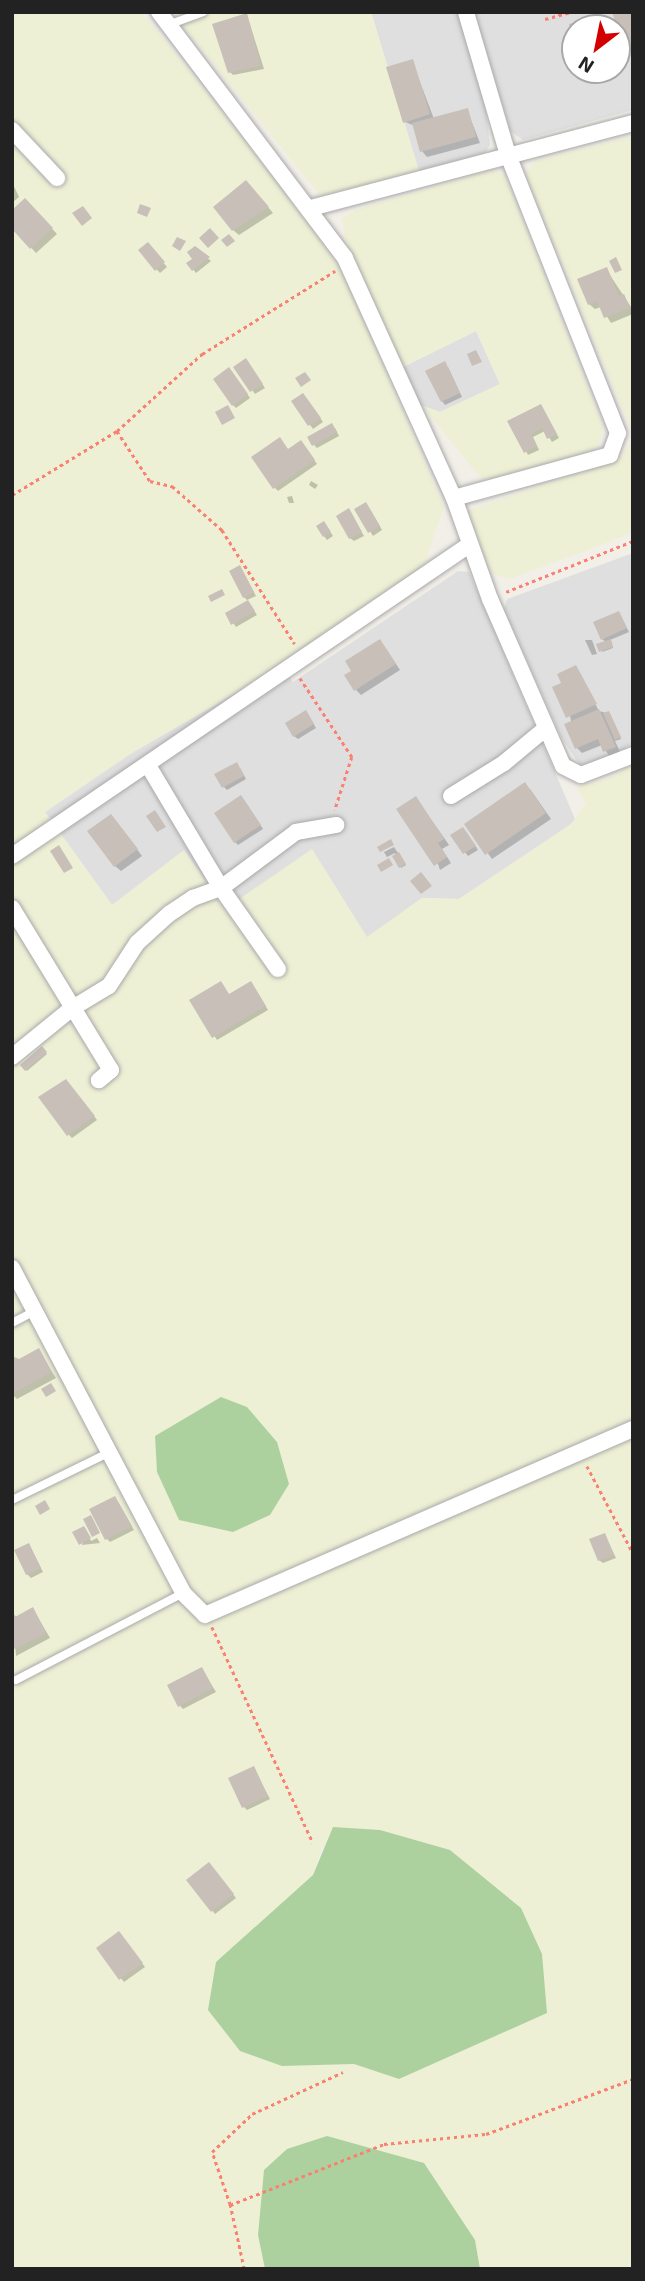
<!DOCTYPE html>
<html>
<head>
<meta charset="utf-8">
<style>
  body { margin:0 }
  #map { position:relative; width:645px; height:2281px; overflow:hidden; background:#f2efe9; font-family:"Exo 2",sans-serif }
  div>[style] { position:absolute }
  .residential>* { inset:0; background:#e0dfdf }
  .farmland>* { inset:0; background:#eef0d5 }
  .forest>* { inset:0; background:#add19e }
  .shadow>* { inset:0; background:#0003 }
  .building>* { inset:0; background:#c7bfb8 }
  .path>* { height:2.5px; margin-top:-1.25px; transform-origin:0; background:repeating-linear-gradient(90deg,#fa8072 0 3.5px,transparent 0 7px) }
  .roads { filter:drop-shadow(0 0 2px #a9a9a9) drop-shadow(0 0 2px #a9a9a9) }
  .lane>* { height:8px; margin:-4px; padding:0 4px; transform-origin:4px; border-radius:4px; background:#fff }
  .street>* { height:16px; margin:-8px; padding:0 8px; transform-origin:8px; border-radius:8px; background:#fff }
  span { translate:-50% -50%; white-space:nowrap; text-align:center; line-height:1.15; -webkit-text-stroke:5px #fff; paint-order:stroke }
  .frame { position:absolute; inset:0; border:14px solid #222; pointer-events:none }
  .north { position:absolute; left:561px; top:14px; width:70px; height:70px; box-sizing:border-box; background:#fff; border:2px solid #a7a7a7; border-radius:50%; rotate:212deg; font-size:19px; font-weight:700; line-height:28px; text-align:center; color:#222 }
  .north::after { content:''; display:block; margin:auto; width:24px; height:32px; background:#d40000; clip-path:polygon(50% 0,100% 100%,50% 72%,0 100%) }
</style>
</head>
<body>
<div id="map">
  <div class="residential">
    <i style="clip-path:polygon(371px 12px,460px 12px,485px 101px,490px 145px,485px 153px,419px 171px)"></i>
    <i style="clip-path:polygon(evenodd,474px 12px,633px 12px,633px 110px,523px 140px,510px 131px,474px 12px,575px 28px,617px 28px,617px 70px,575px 70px,575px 28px)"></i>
    <i style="clip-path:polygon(476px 331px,500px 384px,440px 412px,421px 405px,403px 367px)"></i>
    <i style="clip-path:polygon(633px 553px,633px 743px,596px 765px,579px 764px,561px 737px,504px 609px,507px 599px)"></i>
    <i style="clip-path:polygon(458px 571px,469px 572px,575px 819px,570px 825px,459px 899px,422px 898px,367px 938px,225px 910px,112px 905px,45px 812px,130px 754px,282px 666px,293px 682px)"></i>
  </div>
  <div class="farmland">
    <i style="clip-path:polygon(evenodd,12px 12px,142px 12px,305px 216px,346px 278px,444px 507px,421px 574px,282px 666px,130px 754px,45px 812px,112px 905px,184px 850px,225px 909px,312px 849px,367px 937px,422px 898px,459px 899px,571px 824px,586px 804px,576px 787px,609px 778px,633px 763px,633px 2269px,480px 2269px,475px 2240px,424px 2163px,327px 2136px,258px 2235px,265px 2269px,12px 2269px,12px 12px,189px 1417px,179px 1520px,157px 1472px,155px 1436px,189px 1417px,12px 12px,322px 1847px,547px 2013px,399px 2079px,354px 2064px,282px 2066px,216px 1962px,313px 1875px,322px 1847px)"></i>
    <i style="clip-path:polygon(172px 12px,371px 12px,419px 171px,321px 197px)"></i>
    <i style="clip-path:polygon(633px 136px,633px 434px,525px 173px,535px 161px)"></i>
    <i style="clip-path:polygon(492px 170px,505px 175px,603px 427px,598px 448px,495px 481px,480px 477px,421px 405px,440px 412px,500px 384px,476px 331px,403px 367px,345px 238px,342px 218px,358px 209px)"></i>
    <i style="clip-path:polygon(633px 439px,633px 533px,510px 579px,491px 573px,466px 511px,619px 460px)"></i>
  </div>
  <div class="forest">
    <i style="clip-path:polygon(221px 1397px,247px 1407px,277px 1442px,289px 1484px,270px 1515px,233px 1532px,179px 1520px,157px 1472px,155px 1436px)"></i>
    <i style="clip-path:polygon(333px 1827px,380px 1830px,450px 1850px,521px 1908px,542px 1954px,547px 2013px,399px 2079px,354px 2064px,282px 2066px,240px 2051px,208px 2010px,216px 1962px,313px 1875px)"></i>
    <i style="clip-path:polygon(327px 2136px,424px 2163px,475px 2240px,480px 2269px,265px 2269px,258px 2235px,264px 2170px,287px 2149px)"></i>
  </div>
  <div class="shadow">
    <i style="clip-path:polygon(247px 15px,264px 69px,233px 75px,230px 72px)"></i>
    <i style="clip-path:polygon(412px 61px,434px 119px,467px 110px,480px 143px,427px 157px,422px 151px,415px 126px,405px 122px)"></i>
    <i style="clip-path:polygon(580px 70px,594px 70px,595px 72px,582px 76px)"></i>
    <i style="clip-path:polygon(12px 182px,19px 197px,12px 203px)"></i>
    <i style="clip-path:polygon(251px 187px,273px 213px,239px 235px,233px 230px)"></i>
    <i style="clip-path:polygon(25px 200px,57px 234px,36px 253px,12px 227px)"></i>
    <i style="clip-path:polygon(148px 244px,167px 267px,160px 273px,140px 251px)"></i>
    <i style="clip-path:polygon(195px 248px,211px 261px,196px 273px,189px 264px,194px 259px)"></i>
    <i style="clip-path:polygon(606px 269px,633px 310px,633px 314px,611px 323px,601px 307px,595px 309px,589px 304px)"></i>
    <i style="clip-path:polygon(249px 364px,265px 388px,255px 394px,236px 367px)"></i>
    <i style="clip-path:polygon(448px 367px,462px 397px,445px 405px,442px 401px)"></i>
    <i style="clip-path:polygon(232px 372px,250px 398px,236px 408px,233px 405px)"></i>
    <i style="clip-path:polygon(307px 399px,323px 422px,313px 429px,294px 402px)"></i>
    <i style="clip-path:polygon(541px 406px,559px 438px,552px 442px,545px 431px,533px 437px,539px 450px,528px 455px,510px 421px)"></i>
    <i style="clip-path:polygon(335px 428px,339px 436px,317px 448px,314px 445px)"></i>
    <i style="clip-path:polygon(304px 446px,317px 464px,278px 491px,275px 488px,289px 451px)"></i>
    <i style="clip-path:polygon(311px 481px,318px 485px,315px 489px,309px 485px)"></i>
    <i style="clip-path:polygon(292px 496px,294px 503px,289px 503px,287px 497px)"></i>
    <i style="clip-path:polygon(369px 508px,382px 530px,373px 536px,357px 510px)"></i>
    <i style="clip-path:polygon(349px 510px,364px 536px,354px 541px,350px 538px)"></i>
    <i style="clip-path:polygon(327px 527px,333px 536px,327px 540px,324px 536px)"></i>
    <i style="clip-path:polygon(240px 567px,256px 596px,247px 600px,244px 597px)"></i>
    <i style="clip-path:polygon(248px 602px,257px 615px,236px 627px,227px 614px)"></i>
    <i style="clip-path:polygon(619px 613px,629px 632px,610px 640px,613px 648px,602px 652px,606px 642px,602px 639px)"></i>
    <i style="clip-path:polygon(585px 640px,592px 640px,597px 654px,592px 655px)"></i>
    <i style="clip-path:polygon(385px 647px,400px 670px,361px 695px,356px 690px)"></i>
    <i style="clip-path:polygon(576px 668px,599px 711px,610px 714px,621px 739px,615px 741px,620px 752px,610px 757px,602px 745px,582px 753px,577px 748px,563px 684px)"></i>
    <i style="clip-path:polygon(309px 716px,316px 728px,298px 739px,294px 736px)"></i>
    <i style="clip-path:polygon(240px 768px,246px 779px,227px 790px,223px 786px)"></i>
    <i style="clip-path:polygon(530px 789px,551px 819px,492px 859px,466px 824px)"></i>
    <i style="clip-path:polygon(416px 798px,449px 845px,442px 849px,451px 863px,440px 870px)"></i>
    <i style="clip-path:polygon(244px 800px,263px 829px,238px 845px,235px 842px)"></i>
    <i style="clip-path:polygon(116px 821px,142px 856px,121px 871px,115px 866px)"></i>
    <i style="clip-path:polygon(466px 832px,478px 850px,468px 856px,453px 836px)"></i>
    <i style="clip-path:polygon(394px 847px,406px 865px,401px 868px,395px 853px,387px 857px,384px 852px)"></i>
    <i style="clip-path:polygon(251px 983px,268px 1010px,217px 1040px,192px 1000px,230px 996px)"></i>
    <i style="clip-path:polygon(42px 1048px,47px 1054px,27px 1071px,23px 1066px)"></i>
    <i style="clip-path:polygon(69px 1084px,97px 1120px,72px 1138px,69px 1135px)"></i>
    <i style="clip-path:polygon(38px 1350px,56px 1378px,17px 1399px,12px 1394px,12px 1358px,20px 1360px)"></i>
    <i style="clip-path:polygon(115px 1498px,134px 1530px,110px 1542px,107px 1539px)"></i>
    <i style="clip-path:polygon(85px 1529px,91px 1541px,97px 1538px,100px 1543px,82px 1545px)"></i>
    <i style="clip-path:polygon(605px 1535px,616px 1558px,603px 1563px,599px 1560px)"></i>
    <i style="clip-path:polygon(29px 1545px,43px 1572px,31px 1578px,27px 1574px)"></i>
    <i style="clip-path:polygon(33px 1609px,50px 1638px,16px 1656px,12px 1612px,17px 1618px)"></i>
    <i style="clip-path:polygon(202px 1669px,216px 1692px,183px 1709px,180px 1706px)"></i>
    <i style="clip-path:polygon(253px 1768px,270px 1799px,247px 1810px,244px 1807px)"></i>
    <i style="clip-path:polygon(212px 1868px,236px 1898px,215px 1914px,212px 1910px)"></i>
    <i style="clip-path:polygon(122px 1937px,145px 1967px,124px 1982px,98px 1948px)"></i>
  </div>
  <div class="building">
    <i style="clip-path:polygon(612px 12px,633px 12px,633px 45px,624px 48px)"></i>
    <i style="clip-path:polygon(247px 13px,261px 66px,228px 73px,212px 24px)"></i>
    <i style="clip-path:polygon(591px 18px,593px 28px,575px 28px,574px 44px,569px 24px)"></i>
    <i style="clip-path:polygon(413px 59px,430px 114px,403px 123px,386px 67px)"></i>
    <i style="clip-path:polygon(468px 108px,476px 137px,420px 152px,412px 123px)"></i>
    <i style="clip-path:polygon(246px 180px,269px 207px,232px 231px,213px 207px)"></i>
    <i style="clip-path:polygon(25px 198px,53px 228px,30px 249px,12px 229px,12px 210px)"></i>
    <i style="clip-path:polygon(140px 204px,151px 208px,147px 217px,137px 213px)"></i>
    <i style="clip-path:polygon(83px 206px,92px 218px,82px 226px,72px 213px)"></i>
    <i style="clip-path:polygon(210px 228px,219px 238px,208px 248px,199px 238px)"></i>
    <i style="clip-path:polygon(229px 234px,235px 241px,227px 247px,221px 240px)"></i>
    <i style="clip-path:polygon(177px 237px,186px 241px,180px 251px,172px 246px)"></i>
    <i style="clip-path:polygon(148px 242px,165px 262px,155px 271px,138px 250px)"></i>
    <i style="clip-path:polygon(195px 246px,210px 257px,192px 271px,186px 263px,192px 259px,187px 252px)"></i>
    <i style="clip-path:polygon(616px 257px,622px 270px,615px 273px,609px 261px)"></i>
    <i style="clip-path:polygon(607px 267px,619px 296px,624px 294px,630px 308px,604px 318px,597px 301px,588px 305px,577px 279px)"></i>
    <i style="clip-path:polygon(476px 350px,482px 362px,472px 366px,467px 354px)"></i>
    <i style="clip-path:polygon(246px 358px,263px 384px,250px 392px,233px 367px)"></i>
    <i style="clip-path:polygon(445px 361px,460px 393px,441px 402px,425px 371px)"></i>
    <i style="clip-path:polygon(229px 367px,248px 394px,232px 406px,213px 379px)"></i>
    <i style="clip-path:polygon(305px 372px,311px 380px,301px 387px,295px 378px)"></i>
    <i style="clip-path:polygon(303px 393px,321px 418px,308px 426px,291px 401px)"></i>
    <i style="clip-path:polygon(541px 404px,557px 434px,547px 439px,542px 428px,531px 434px,537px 446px,524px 453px,507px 421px)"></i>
    <i style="clip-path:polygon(228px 405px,235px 418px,222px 425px,215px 412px)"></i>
    <i style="clip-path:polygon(332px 423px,337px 432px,312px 446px,307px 437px)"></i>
    <i style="clip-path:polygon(280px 437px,288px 449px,301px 440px,315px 460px,273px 489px,251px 457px)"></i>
    <i style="clip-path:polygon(366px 502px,380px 526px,368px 533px,354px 509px)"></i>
    <i style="clip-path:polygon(349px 508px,362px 532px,349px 539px,336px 516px)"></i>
    <i style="clip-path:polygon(324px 521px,331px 532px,323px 537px,316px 526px)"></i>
    <i style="clip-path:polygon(240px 565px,254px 592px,243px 598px,229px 571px)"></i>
    <i style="clip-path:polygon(222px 589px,225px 595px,211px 602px,208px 596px)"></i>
    <i style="clip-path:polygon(248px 600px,255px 611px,231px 625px,225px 613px)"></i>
    <i style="clip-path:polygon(619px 611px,627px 628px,601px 640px,593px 622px)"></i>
    <i style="clip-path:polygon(380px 639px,396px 664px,354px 691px,344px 675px,351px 671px,345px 661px)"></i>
    <i style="clip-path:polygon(611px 639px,613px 647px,599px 652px,596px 644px)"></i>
    <i style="clip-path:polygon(576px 665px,597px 704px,566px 718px,552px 687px,561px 683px,557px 674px)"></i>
    <i style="clip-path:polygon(599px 709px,616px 747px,603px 752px,598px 739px,575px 749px,564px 724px)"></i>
    <i style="clip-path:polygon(306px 710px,314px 724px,293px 737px,285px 723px)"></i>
    <i style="clip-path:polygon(609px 711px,621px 737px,615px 740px,603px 713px)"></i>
    <i style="clip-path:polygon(237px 762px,244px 776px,222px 788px,214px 774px)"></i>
    <i style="clip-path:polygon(525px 782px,546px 813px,485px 855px,464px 824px)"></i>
    <i style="clip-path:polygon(241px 795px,261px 825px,234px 843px,214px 813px)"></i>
    <i style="clip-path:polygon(416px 796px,444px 839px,438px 843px,447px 857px,434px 866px,396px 809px)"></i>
    <i style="clip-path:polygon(155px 810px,166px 827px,157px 832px,146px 816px)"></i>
    <i style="clip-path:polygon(111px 814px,138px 849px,114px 867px,87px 831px)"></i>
    <i style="clip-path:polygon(463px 827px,476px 846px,463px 854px,450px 835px)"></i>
    <i style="clip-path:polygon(391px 839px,394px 845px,380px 852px,377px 847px)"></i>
    <i style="clip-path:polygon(59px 845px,73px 868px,64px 873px,50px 851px)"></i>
    <i style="clip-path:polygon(399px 852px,406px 864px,399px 868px,392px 856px)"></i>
    <i style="clip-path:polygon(389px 858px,393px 865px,381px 872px,377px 865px)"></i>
    <i style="clip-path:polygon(421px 872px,432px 886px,421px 894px,410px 881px)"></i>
    <i style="clip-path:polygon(221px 981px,229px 994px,251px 981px,266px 1006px,212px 1038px,189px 1000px)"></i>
    <i style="clip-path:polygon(42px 1046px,47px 1052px,25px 1071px,20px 1065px)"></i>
    <i style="clip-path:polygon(66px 1079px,95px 1116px,67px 1136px,38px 1097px)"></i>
    <i style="clip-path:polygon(39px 1348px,52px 1372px,12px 1394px,12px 1356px,19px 1359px)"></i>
    <i style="clip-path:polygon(51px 1383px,56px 1391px,46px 1397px,41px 1389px)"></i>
    <i style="clip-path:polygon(115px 1496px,132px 1526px,105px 1540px,89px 1509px)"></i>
    <i style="clip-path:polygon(45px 1500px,50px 1509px,40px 1515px,35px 1506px)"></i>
    <i style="clip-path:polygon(91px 1515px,100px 1533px,92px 1537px,83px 1519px)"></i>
    <i style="clip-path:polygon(84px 1526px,91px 1538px,79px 1545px,72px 1532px)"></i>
    <i style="clip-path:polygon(605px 1533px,614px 1555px,598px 1561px,589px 1539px)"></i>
    <i style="clip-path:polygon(29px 1543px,41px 1568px,26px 1575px,14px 1550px)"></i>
    <i style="clip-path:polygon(33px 1607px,46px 1633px,12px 1650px,12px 1611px,15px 1617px)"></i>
    <i style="clip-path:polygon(202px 1667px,213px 1688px,178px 1707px,167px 1685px)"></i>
    <i style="clip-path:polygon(254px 1766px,268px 1796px,242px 1808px,228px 1778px)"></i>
    <i style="clip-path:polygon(209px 1862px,234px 1894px,211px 1912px,186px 1880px)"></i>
    <i style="clip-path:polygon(119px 1931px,143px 1963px,119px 1980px,96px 1948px)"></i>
  </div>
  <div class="path">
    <i style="left:545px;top:19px;width:28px;rotate:-15deg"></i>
    <i style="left:117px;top:431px;width:60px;rotate:56.6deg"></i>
    <i style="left:150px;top:481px;width:23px;rotate:13deg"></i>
    <i style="left:172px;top:486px;width:67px;rotate:41.3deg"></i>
    <i style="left:222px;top:530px;width:135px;rotate:57.4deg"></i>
    <i style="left:12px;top:495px;width:123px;rotate:-31.4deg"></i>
    <i style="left:117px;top:431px;width:115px;rotate:-42.2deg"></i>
    <i style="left:202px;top:354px;width:157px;rotate:-32deg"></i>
    <i style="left:506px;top:592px;width:137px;rotate:-21.9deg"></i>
    <i style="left:300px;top:678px;width:95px;rotate:56.6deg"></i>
    <i style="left:352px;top:757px;width:56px;rotate:107.8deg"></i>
    <i style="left:587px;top:1466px;width:98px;rotate:62.1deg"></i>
    <i style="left:212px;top:1627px;width:238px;rotate:64.9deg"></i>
    <i style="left:230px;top:2205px;width:56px;rotate:-108.8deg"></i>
    <i style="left:212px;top:2152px;width:55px;rotate:-43.5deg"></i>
    <i style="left:252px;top:2114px;width:100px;rotate:-24.8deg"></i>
    <i style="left:244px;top:2269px;width:66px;rotate:-102.3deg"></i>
    <i style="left:230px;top:2205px;width:166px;rotate:-21.6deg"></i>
    <i style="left:384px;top:2144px;width:102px;rotate:-5.6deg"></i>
    <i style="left:486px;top:2134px;width:157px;rotate:-20.5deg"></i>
  </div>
  <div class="roads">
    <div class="lane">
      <i style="left:168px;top:25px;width:37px;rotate:-20deg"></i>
      <i style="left:12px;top:1323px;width:27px;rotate:-28deg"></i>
      <i style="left:12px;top:1500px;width:109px;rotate:-26.1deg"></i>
      <i style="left:16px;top:1680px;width:188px;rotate:-27.5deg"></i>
    </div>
    <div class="street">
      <i style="left:159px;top:12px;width:308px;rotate:52.9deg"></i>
      <i style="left:345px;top:258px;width:264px;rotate:65.6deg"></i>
      <i style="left:454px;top:498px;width:107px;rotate:70.4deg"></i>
      <i style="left:490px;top:599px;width:182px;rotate:66.4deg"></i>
      <i style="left:563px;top:766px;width:20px;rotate:27deg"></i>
      <i style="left:581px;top:775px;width:56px;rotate:-21deg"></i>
      <i style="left:12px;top:130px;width:66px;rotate:46.8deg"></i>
      <i style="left:311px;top:208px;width:333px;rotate:-14.8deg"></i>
      <i style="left:454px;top:498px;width:162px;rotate:-15.4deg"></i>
      <i style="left:610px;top:455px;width:23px;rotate:-70deg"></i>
      <i style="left:618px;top:433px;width:299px;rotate:-111.6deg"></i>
      <i style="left:508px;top:155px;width:149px;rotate:-106.4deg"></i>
      <i style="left:149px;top:767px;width:141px;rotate:59.2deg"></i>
      <i style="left:221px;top:888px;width:99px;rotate:54.9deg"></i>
      <i style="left:451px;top:796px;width:62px;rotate:-31.9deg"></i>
      <i style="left:504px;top:763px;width:55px;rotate:-39.8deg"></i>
      <i style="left:12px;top:856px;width:553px;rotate:-34.24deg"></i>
      <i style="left:12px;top:908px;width:190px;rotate:58.6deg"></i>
      <i style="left:111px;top:1070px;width:16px;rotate:140deg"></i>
      <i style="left:12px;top:1057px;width:76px;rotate:-39.1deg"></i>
      <i style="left:71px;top:1009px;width:44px;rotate:-31.2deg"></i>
      <i style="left:109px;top:986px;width:51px;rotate:-56.9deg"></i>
      <i style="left:137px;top:943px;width:43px;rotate:-42.2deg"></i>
      <i style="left:169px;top:914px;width:29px;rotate:-34deg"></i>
      <i style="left:193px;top:898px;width:30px;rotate:-20deg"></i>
      <i style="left:221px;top:888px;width:94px;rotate:-36.7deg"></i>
      <i style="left:296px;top:832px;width:41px;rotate:-9.9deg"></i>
      <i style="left:12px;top:1268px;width:367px;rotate:62.2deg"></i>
      <i style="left:183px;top:1593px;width:31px;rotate:45deg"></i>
      <i style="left:205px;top:1615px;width:467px;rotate:-23.5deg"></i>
    </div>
  </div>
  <div class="frame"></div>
  <div class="north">N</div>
</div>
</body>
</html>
